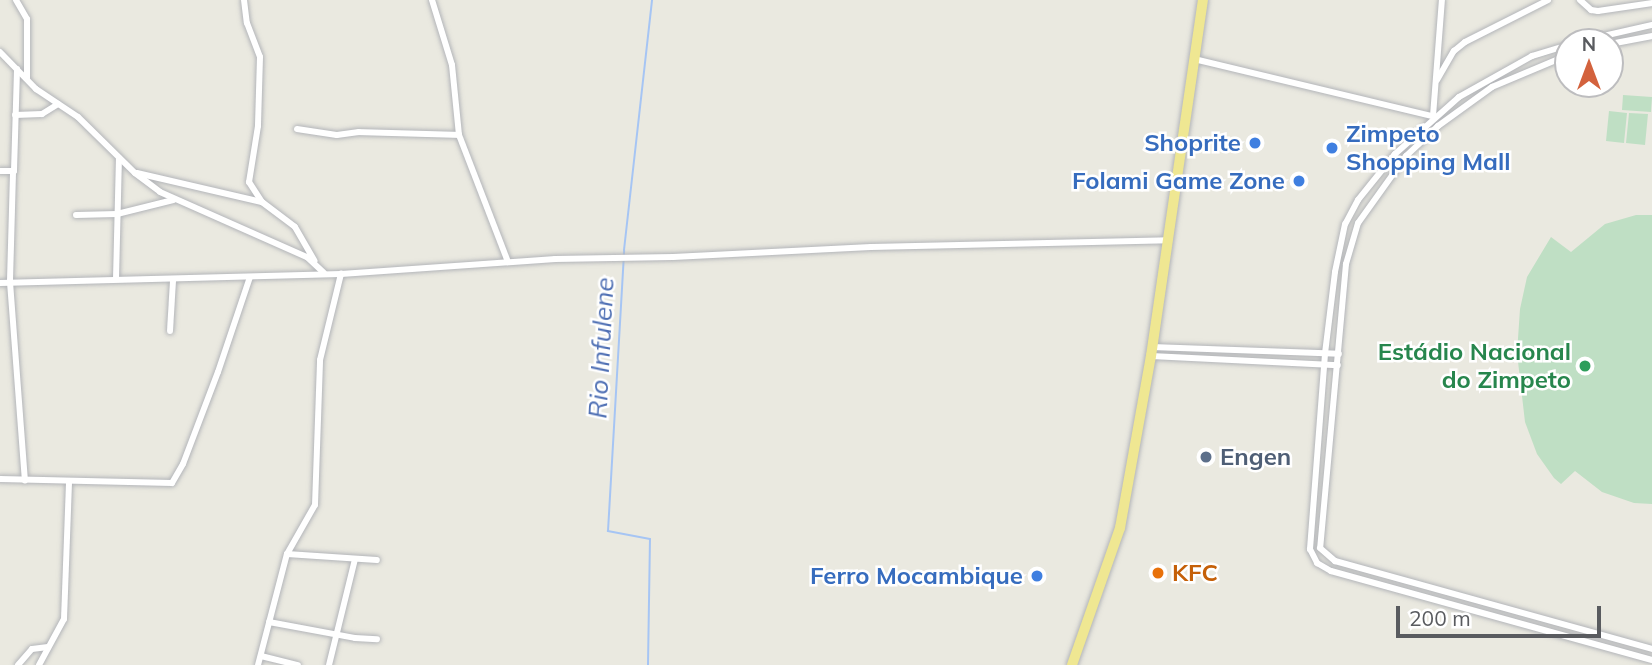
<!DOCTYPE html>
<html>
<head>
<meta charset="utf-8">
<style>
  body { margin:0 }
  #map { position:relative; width:1652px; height:665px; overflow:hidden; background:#eae9e0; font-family:Mulish,sans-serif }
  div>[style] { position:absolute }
  .green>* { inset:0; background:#bfdfc4 }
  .stream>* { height:2px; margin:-1px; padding:0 1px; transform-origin:1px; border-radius:1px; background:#a6c5f4 }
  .roads { filter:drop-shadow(0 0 2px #b3b5b9) drop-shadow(0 0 2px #b3b5b9) }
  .street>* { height:6px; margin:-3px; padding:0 3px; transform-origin:3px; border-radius:3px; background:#fff }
  .highway>* { height:10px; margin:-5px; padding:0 5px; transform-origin:5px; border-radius:5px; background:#efe792 }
  .dots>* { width:19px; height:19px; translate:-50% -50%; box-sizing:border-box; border:4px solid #fff; border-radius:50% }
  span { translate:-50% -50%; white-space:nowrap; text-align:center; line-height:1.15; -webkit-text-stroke:5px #fff; paint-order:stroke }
  .shop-label { font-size:24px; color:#366cbe; font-weight:700 }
  .left { translate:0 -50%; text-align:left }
  .right { translate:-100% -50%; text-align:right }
  .leisure-label { font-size:24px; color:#27864d; font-weight:700 }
  .service-label { font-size:24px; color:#4e5e75; font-weight:700 }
  .food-label { font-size:24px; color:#c56008; font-weight:700 }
  .water-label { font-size:26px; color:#4d6eb3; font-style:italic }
  .north { position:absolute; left:1554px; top:28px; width:70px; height:70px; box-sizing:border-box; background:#fff; border:2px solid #bdbdbf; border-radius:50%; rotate:0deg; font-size:19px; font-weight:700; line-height:28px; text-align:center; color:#595b5f }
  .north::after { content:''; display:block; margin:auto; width:24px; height:32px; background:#d3623d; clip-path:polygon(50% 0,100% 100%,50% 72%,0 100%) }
  .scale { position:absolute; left:1396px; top:606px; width:205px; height:32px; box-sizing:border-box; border:4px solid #595b5f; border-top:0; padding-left:9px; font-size:21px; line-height:24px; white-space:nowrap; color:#595b5f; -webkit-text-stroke:5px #fff; paint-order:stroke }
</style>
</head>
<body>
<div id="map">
  <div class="green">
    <i style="clip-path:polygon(1623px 95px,1652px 97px,1651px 112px,1622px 110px)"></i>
    <i style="clip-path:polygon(1609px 111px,1627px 113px,1624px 143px,1606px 141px)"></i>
    <i style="clip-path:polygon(1629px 113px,1648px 114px,1645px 145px,1626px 143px)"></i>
    <i style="clip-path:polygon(1636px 215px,1652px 215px,1652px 504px,1634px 503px,1602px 492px,1575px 471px,1561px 484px,1554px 478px,1537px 454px,1525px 422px,1517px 353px,1520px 309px,1527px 277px,1551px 237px,1571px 252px,1605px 224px)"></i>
  </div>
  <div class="stream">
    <i style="left:648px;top:665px;width:126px;rotate:-89.1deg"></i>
    <i style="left:650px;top:539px;width:43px;rotate:-169.2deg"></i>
    <i style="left:608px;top:531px;width:281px;rotate:-86.7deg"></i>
    <i style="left:624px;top:250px;width:252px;rotate:-83.6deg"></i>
  </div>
  <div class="roads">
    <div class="street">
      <i style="left:16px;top:0;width:22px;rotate:60deg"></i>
      <i style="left:27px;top:19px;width:59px;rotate:90deg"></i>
      <i style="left:244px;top:0;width:23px;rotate:83deg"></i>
      <i style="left:247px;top:23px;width:36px;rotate:69deg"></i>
      <i style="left:260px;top:57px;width:69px;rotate:91.7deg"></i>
      <i style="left:258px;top:126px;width:57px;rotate:99.1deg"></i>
      <i style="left:249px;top:182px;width:24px;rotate:57deg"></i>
      <i style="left:262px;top:202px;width:41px;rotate:37.1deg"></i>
      <i style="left:295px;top:227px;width:39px;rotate:60deg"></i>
      <i style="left:432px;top:0;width:68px;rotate:72.9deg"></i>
      <i style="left:452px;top:65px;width:70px;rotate:84.3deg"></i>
      <i style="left:459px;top:135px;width:136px;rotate:68.9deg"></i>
      <i style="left:1580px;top:0;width:15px;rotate:42deg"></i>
      <i style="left:1591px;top:10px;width:7px;rotate:8deg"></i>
      <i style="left:1598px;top:11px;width:55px;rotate:-8.4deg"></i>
      <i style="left:1577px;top:42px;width:77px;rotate:-12.8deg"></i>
      <i style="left:1610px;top:44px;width:43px;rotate:-10.8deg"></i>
      <i style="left:1568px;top:45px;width:38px;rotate:163deg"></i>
      <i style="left:1532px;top:56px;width:84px;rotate:150.7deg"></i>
      <i style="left:1459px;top:97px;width:86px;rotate:138.3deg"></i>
      <i style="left:1395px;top:154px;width:59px;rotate:128.8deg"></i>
      <i style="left:1358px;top:200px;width:27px;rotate:118deg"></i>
      <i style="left:1345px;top:224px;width:49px;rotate:101.8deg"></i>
      <i style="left:1335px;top:272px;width:83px;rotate:97deg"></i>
      <i style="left:1325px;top:354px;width:196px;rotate:94.4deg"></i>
      <i style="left:1310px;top:549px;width:16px;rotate:63deg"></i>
      <i style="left:1317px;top:563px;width:16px;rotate:30deg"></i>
      <i style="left:1331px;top:571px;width:333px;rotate:15.5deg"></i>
      <i style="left:0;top:52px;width:52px;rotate:45.8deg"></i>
      <i style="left:36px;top:89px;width:50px;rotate:33.7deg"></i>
      <i style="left:78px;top:117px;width:80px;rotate:44.5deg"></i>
      <i style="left:135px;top:173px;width:31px;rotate:37deg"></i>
      <i style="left:160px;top:192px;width:161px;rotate:23.9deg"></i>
      <i style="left:307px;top:257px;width:23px;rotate:43deg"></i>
      <i style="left:1568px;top:55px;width:82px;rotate:157.2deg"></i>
      <i style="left:1492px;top:87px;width:67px;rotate:144.2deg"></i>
      <i style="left:1438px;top:126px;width:44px;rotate:136.8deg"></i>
      <i style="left:1406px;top:156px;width:82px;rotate:125.6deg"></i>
      <i style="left:1358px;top:223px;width:43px;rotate:106.3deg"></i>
      <i style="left:1346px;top:264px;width:285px;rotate:95.2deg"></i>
      <i style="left:1320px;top:548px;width:20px;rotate:41deg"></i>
      <i style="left:1335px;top:561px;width:329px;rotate:15.5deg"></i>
      <i style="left:1194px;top:59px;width:245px;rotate:13.5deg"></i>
      <i style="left:1437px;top:80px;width:34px;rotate:-60deg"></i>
      <i style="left:1454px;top:51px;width:14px;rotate:-39deg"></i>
      <i style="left:1465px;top:42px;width:93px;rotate:-26.8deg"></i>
      <i style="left:15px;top:115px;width:27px;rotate:-2deg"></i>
      <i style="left:42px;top:114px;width:19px;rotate:-32deg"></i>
      <i style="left:1433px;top:116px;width:116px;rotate:-85.6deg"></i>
      <i style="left:297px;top:129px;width:40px;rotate:8.5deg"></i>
      <i style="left:337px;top:135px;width:22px;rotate:-8deg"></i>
      <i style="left:359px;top:132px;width:100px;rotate:1.7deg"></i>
      <i style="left:0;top:171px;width:14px"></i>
      <i style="left:14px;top:171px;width:102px;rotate:-88.3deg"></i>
      <i style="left:13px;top:173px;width:109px;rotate:91.6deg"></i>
      <i style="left:10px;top:282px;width:199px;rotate:85.7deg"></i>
      <i style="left:137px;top:173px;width:128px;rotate:13.1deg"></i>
      <i style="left:76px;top:215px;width:41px;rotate:-1.4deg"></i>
      <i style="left:117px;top:214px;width:58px;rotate:-14deg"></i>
      <i style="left:116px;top:279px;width:121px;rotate:-88.6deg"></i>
      <i style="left:0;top:283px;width:341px;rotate:-1.5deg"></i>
      <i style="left:341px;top:274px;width:215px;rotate:-4deg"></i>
      <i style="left:555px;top:259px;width:118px;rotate:-1deg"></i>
      <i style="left:673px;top:257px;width:198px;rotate:-2.9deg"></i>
      <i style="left:871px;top:247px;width:298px;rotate:-1.3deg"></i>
      <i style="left:170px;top:331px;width:51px;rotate:-86.6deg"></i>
      <i style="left:1152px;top:347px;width:187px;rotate:2.1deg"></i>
      <i style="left:1151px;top:356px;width:187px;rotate:2.8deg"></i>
      <i style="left:0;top:479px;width:172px;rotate:1.3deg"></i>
      <i style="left:172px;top:483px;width:22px;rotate:-60deg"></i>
      <i style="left:183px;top:464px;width:98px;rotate:-69.2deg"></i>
      <i style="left:218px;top:372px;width:100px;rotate:-71.4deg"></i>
      <i style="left:287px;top:554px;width:90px;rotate:3.8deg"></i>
      <i style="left:269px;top:622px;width:87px;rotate:10.5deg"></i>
      <i style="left:355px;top:638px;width:22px;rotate:3deg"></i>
      <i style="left:261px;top:656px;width:38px;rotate:14deg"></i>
      <i style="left:18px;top:665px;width:21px;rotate:-49deg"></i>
      <i style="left:32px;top:649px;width:16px;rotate:-7deg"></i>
      <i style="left:39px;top:665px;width:52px;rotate:-61.5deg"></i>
      <i style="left:64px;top:619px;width:138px;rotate:-87.9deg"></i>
      <i style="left:258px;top:665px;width:115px;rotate:-75.4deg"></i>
      <i style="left:287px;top:554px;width:56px;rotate:-60.3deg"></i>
      <i style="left:315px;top:505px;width:145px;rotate:-88deg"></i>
      <i style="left:320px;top:360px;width:89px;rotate:-76.3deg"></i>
      <i style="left:329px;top:665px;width:109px;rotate:-76.2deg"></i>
    </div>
    <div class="highway">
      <i style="left:1072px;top:665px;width:145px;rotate:-70.7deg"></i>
      <i style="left:1120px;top:528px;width:175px;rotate:-79.8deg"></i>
      <i style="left:1151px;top:356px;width:360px;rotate:-81.7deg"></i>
    </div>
  </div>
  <div class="dots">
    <i style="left:1255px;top:143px;background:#3f7fe0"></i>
    <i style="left:1332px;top:148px;background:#3f7fe0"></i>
    <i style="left:1299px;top:181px;background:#3f7fe0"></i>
    <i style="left:1585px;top:366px;background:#2e9e5b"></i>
    <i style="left:1206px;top:457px;background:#5c6f8a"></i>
    <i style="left:1158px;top:573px;background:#e8710a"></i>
    <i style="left:1037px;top:576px;background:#3f7fe0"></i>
  </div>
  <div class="shop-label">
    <span class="left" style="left:1346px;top:148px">Zimpeto<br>Shopping Mall</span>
    <span class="right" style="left:1241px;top:143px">Shoprite</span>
    <span class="right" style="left:1285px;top:181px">Folami Game Zone</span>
    <span class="right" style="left:1023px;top:576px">Ferro Mocambique</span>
  </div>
  <div class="leisure-label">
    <span class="right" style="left:1571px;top:366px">Estádio Nacional<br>do Zimpeto</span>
  </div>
  <div class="service-label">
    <span class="left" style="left:1220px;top:457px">Engen</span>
  </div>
  <div class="food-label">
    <span class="left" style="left:1172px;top:573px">KFC</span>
  </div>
  <div class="water-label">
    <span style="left:601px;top:348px;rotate:-87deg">Rio Infulene</span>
  </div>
  <div class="north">N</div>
  <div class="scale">200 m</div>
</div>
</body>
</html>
